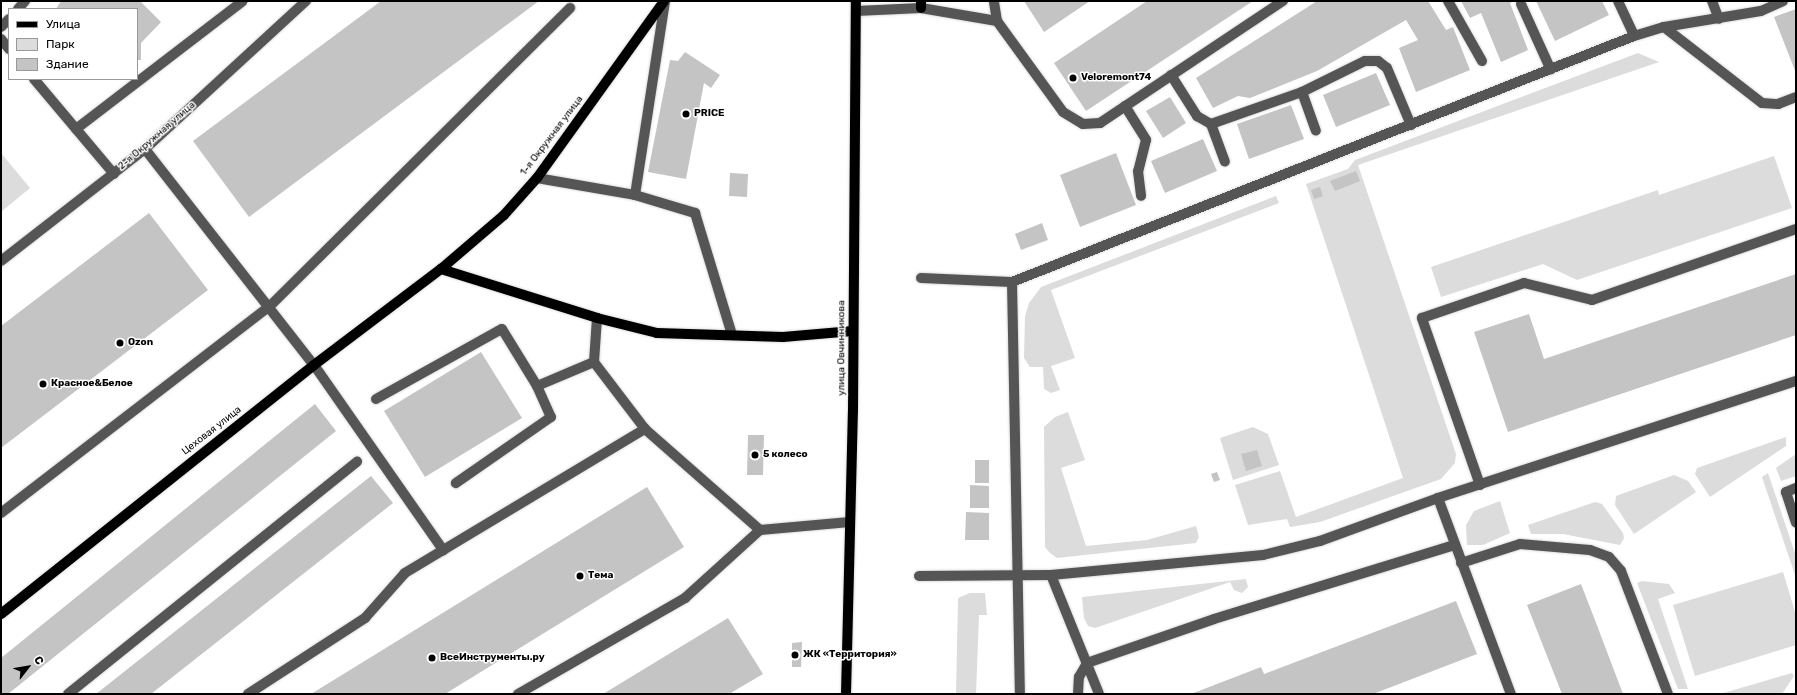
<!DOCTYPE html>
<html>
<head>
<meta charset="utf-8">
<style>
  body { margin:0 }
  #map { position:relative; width:1797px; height:695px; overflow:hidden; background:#fff; font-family:Rubik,sans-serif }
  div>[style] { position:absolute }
  .green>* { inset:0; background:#dcdcdc }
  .building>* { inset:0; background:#c4c4c4 }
  .roads { filter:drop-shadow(0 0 1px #dbdbdb) drop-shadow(0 0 1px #dbdbdb) }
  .minor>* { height:10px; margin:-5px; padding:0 5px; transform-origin:5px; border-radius:5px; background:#555 }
  .major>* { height:10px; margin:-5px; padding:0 5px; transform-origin:5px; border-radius:5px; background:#000 }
  .dots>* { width:11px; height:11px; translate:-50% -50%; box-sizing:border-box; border:2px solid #fff; border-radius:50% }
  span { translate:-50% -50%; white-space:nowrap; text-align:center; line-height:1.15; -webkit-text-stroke:3px #fff; paint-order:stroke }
  .poi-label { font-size:10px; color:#000; font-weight:700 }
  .left { translate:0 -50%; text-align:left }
  .street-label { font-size:10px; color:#000 }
  .frame { position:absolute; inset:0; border:2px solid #000; pointer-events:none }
  .legend { position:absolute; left:8px; top:8px; width:130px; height:72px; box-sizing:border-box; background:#fff; border:1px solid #999; margin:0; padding:5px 7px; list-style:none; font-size:12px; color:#000 }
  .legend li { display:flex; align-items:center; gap:8px; height:20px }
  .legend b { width:20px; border:1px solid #999 }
  .north { position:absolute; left:8px; top:647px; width:40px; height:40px; -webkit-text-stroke:3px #fff; paint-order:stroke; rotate:59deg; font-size:11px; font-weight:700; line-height:16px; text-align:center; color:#000 }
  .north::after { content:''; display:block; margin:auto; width:14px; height:18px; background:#000; clip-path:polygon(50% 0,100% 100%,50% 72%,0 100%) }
</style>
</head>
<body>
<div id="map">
  <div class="green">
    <i style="clip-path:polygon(1638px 53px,1659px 62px,1358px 165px,1456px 454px,1455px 463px,1441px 479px,1320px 522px,1290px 527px,1287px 519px,1248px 525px,1235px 485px,1280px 471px,1296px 517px,1403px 478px,1306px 184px,1348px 169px,1355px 160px)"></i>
    <i style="clip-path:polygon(1px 153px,30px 188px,1px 212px)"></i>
    <i style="clip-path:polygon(1774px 156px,1792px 208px,1577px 280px,1543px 264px,1441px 297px,1431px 267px,1658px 190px,1659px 195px)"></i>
    <i style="clip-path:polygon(1276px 196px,1279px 203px,1051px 290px,1075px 358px,1051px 366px,1060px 390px,1051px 393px,1044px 389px,1043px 367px,1030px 367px,1024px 358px,1025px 316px,1029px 303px,1041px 287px)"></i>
    <i style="clip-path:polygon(1068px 412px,1085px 460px,1061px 468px,1086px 546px,1147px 540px,1196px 526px,1199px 537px,1196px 543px,1057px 558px,1050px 553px,1045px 547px,1044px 427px,1055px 417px)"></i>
    <i style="clip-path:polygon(1253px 427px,1268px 434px,1279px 465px,1233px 480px,1220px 438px)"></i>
    <i style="clip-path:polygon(1786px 437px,1786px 446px,1710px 497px,1695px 474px,1697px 468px)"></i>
    <i style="clip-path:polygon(1796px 454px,1796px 476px,1781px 481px,1776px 468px)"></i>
    <i style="clip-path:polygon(1768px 473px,1796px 556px,1796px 578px,1762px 477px)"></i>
    <i style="clip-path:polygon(1674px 475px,1688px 481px,1696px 492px,1634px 534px,1615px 505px,1616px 496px)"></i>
    <i style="clip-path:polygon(1500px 501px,1510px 533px,1483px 545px,1467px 545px,1466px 525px,1474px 511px)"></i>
    <i style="clip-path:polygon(1595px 502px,1602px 504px,1623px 533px,1624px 538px,1620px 545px,1563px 534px,1531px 534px,1528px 525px)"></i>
    <i style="clip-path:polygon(1783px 572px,1796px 615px,1796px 645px,1695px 676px,1673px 605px)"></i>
    <i style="clip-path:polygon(1246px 579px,1248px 587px,1242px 593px,1234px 590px,1230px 582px,1095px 628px,1088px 626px,1084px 618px,1082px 597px)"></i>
    <i style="clip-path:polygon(1642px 581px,1669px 584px,1675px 593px,1658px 599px,1688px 689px,1678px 689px,1637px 583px)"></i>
    <i style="clip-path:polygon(970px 593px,985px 593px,987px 615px,979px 615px,976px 694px,956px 694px,958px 598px)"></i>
    <i style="clip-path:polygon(1792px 673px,1794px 676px,1782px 694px,1720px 694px)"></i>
  </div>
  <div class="building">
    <i style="clip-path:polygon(61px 1px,140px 1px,161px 22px,141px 43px,141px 60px,137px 60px,137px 9px,56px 9px)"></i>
    <i style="clip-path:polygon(381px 1px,539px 1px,249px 217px,193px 141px)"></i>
    <i style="clip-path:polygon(1024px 1px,1090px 1px,1044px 32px)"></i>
    <i style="clip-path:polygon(1147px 1px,1253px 1px,1086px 111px,1054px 63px)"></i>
    <i style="clip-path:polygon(1317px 1px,1428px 1px,1446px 30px,1453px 27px,1470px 70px,1416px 92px,1399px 48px,1418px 40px,1406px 20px,1317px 71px,1250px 98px,1238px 96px,1213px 108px,1196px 78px)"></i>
    <i style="clip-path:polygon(1461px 1px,1514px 1px,1510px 3px,1528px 50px,1501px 62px,1481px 13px,1470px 18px)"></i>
    <i style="clip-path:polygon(1536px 1px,1602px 1px,1609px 15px,1555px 41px)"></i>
    <i style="clip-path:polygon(1796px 9px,1796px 73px,1774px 17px)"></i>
    <i style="clip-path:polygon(685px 52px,720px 75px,711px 88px,704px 83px,686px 179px,648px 172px,670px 60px,678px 61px)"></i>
    <i style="clip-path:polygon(1376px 73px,1390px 105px,1336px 127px,1323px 95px)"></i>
    <i style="clip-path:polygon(1170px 97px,1186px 123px,1163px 138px,1146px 111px)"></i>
    <i style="clip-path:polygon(1291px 105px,1304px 139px,1249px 159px,1237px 124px)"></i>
    <i style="clip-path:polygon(1203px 139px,1217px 171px,1165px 193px,1151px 161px)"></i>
    <i style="clip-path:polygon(1116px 153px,1136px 205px,1080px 227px,1060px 175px)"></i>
    <i style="clip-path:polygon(1356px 171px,1360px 181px,1335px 191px,1330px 181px)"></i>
    <i style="clip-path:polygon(730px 173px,748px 174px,747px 197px,729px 196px)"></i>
    <i style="clip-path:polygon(1320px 187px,1323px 196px,1314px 199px,1311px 190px)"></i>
    <i style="clip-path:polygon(149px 213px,208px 290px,1px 448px,1px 326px)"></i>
    <i style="clip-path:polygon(1042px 223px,1048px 240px,1021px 250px,1015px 234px)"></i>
    <i style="clip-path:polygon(1796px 274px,1796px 335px,1508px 432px,1474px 332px,1529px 314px,1544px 359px)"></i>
    <i style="clip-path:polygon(481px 352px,522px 418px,425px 477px,384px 411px)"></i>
    <i style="clip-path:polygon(315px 404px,336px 431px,8px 694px,1px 694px,1px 658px)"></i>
    <i style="clip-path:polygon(748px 435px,764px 435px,763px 475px,747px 475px)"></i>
    <i style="clip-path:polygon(1257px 450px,1262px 466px,1246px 471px,1241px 454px)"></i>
    <i style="clip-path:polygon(975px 460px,989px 460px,989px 483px,975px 483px)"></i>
    <i style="clip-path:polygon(1217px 472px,1220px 480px,1214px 482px,1211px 474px)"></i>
    <i style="clip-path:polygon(371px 476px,393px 503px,151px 694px,96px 694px)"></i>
    <i style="clip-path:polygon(970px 485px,989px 486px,989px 508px,970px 508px)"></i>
    <i style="clip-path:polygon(647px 487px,684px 547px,445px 694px,311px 694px)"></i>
    <i style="clip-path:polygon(966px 512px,989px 513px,989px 540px,965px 540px)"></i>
    <i style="clip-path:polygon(1581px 584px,1598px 628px,1623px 694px,1562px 694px,1527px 605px)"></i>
    <i style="clip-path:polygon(1456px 601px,1477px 654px,1373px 694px,1191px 694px,1261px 667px,1264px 674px)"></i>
    <i style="clip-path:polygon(728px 618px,763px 674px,729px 694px,603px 694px)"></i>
    <i style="clip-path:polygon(802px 642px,801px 667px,792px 667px,792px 643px)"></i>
  </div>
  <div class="roads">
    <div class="minor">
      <i style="left:1448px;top:1px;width:69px;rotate:60.5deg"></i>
      <i style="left:1618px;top:1px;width:38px;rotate:65deg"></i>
      <i style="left:1712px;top:1px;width:19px;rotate:69deg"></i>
      <i style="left:1521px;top:4px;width:72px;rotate:65.6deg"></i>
      <i style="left:18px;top:9px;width:11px;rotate:-49deg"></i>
      <i style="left:856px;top:11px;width:65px;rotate:-2.6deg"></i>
      <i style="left:921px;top:8px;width:77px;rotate:9.7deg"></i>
      <i style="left:997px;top:21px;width:20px;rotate:-99deg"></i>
      <i style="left:997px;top:21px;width:112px;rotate:54deg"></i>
      <i style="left:1063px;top:112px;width:23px;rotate:31deg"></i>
      <i style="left:1083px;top:124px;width:17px;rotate:-3deg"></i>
      <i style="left:1100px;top:123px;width:220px;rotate:-33.7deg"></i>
      <i style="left:1px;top:27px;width:11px;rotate:-45deg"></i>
      <i style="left:1664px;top:27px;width:124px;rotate:37.8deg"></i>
      <i style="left:1762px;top:103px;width:16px;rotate:4deg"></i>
      <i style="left:1778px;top:104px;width:19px;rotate:-21deg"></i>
      <i style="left:1px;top:39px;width:13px;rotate:51deg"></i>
      <i style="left:1171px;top:75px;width:49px;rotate:57.6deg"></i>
      <i style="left:1197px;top:116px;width:16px;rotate:30deg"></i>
      <i style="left:1211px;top:124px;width:96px;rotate:-19.4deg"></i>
      <i style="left:1302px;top:92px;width:70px;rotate:-26.2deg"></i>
      <i style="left:1365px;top:61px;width:13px"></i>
      <i style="left:1378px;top:61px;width:11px;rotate:38deg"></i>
      <i style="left:1387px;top:68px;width:62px;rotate:67.2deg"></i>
      <i style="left:34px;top:79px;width:124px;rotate:49.9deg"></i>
      <i style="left:1302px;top:92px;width:41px;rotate:70.3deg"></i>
      <i style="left:1125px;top:106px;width:40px;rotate:58deg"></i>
      <i style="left:1146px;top:140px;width:32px;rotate:104deg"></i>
      <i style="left:1138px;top:171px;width:25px;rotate:83deg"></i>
      <i style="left:1211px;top:124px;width:40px;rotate:69.8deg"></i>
      <i style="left:76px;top:129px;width:210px;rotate:-37.5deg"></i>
      <i style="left:145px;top:149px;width:274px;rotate:52deg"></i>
      <i style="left:314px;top:365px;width:226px;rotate:55.1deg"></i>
      <i style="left:537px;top:178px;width:99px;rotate:9.8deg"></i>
      <i style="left:635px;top:195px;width:63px;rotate:16.7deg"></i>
      <i style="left:695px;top:213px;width:127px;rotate:73.1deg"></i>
      <i style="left:635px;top:195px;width:196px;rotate:-81.2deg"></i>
      <i style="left:1px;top:261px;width:182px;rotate:-37.9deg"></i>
      <i style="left:145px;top:149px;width:219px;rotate:-42.6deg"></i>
      <i style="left:921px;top:278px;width:91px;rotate:2.5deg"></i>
      <i style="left:1012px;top:282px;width:669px;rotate:-21.58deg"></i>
      <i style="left:1634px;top:36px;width:31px;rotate:-17deg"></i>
      <i style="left:1664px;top:27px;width:98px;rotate:-9.4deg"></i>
      <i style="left:1761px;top:11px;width:24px;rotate:-24deg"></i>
      <i style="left:1012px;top:282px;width:412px;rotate:88.9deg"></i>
      <i style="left:537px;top:386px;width:62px;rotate:-22.8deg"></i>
      <i style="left:376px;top:399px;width:144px;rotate:-29.1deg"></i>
      <i style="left:502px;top:329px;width:67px;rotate:58.4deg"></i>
      <i style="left:537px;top:386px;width:34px;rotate:66deg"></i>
      <i style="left:551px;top:417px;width:116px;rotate:145.2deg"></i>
      <i style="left:645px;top:429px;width:153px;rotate:41.3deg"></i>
      <i style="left:1480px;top:485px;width:177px;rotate:-109.2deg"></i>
      <i style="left:1422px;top:318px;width:108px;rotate:-18.9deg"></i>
      <i style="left:1524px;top:283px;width:70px;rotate:14deg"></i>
      <i style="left:1592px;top:300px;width:216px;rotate:-19.2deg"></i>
      <i style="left:1796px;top:488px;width:11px;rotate:158deg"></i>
      <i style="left:1786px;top:492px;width:32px;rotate:72deg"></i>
      <i style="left:1438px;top:498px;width:209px;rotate:69.6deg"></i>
      <i style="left:1px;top:513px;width:339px;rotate:-37.6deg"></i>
      <i style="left:270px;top:306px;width:423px;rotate:-44.8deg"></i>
      <i style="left:1461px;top:563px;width:62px;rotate:-17.9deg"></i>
      <i style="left:1520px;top:544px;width:70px;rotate:4.9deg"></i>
      <i style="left:1590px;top:550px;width:20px;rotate:20deg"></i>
      <i style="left:1609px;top:557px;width:18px;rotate:49deg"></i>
      <i style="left:1621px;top:571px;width:132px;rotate:69.1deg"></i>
      <i style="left:1051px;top:575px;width:128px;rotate:68deg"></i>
      <i style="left:919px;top:576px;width:132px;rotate:-0.4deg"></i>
      <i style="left:1051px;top:575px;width:213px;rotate:-5.4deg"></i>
      <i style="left:1263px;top:555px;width:59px;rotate:-13.8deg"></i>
      <i style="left:1320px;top:541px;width:126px;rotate:-20deg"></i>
      <i style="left:1438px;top:498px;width:377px;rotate:-18.1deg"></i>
      <i style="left:68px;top:694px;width:371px;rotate:-38.8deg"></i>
      <i style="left:248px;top:694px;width:140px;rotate:-33deg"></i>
      <i style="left:365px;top:618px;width:60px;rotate:-48.4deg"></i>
      <i style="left:405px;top:573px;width:280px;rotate:-31deg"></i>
      <i style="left:645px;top:429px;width:84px;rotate:-127.3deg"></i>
      <i style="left:594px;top:362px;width:44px;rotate:-86.1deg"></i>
      <i style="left:518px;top:694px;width:193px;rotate:-29.9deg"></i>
      <i style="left:685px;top:598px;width:101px;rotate:-42.2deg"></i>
      <i style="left:760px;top:530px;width:90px;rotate:-5.1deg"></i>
      <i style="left:1078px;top:694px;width:17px;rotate:-87deg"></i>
      <i style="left:1079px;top:677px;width:16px;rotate:-60deg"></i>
      <i style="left:1087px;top:663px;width:134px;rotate:-19.1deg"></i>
      <i style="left:1214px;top:619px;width:252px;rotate:-17.1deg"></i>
    </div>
    <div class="major">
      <i style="left:921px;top:8px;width:7px;rotate:-90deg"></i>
      <i style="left:441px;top:269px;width:164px;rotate:17.4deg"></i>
      <i style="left:597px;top:318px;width:62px;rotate:14deg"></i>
      <i style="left:657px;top:333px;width:126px;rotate:1.8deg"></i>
      <i style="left:783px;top:337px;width:70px;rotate:-4.9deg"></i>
      <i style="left:1px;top:614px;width:400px;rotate:-38.5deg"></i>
      <i style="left:314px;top:365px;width:159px;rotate:-37.1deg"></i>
      <i style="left:441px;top:269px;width:83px;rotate:-40.6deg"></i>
      <i style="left:504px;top:215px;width:50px;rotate:-48.3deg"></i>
      <i style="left:537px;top:178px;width:218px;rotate:-54.3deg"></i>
      <i style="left:846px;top:694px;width:283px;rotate:-88.6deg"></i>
      <i style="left:853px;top:411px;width:410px;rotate:-89.6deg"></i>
    </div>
  </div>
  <div class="dots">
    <i style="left:1073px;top:78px;background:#000"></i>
    <i style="left:686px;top:114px;background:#000"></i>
    <i style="left:120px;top:343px;background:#000"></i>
    <i style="left:43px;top:384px;background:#000"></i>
    <i style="left:755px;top:455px;background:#000"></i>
    <i style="left:580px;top:576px;background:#000"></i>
    <i style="left:795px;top:655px;background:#000"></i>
    <i style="left:432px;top:658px;background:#000"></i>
  </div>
  <div class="poi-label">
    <span class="left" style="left:1081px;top:78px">Veloremont74</span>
    <span class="left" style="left:694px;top:114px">PRICE</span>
    <span class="left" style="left:128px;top:343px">Ozon</span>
    <span class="left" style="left:51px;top:384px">Красное&amp;Белое</span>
    <span class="left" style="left:763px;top:455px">5 колесо</span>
    <span class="left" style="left:588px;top:576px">Тема</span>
    <span class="left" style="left:803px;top:655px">ЖК «Территория»</span>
    <span class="left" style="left:440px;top:658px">ВсеИнструменты.ру</span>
  </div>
  <div class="street-label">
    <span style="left:157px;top:136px;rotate:-41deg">2-я Окружная улица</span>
    <span style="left:552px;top:136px;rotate:-53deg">1-я Окружная улица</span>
    <span style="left:842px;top:348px;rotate:-90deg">улица Овчинникова</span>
    <span style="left:212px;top:431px;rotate:-38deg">Цеховая улица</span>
  </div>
  <div class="frame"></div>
  <ul class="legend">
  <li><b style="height:5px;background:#000"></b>Улица</li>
  <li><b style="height:11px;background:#dcdcdc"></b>Парк</li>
  <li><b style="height:11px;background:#c4c4c4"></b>Здание</li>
  </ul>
  <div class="north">С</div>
</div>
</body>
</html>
